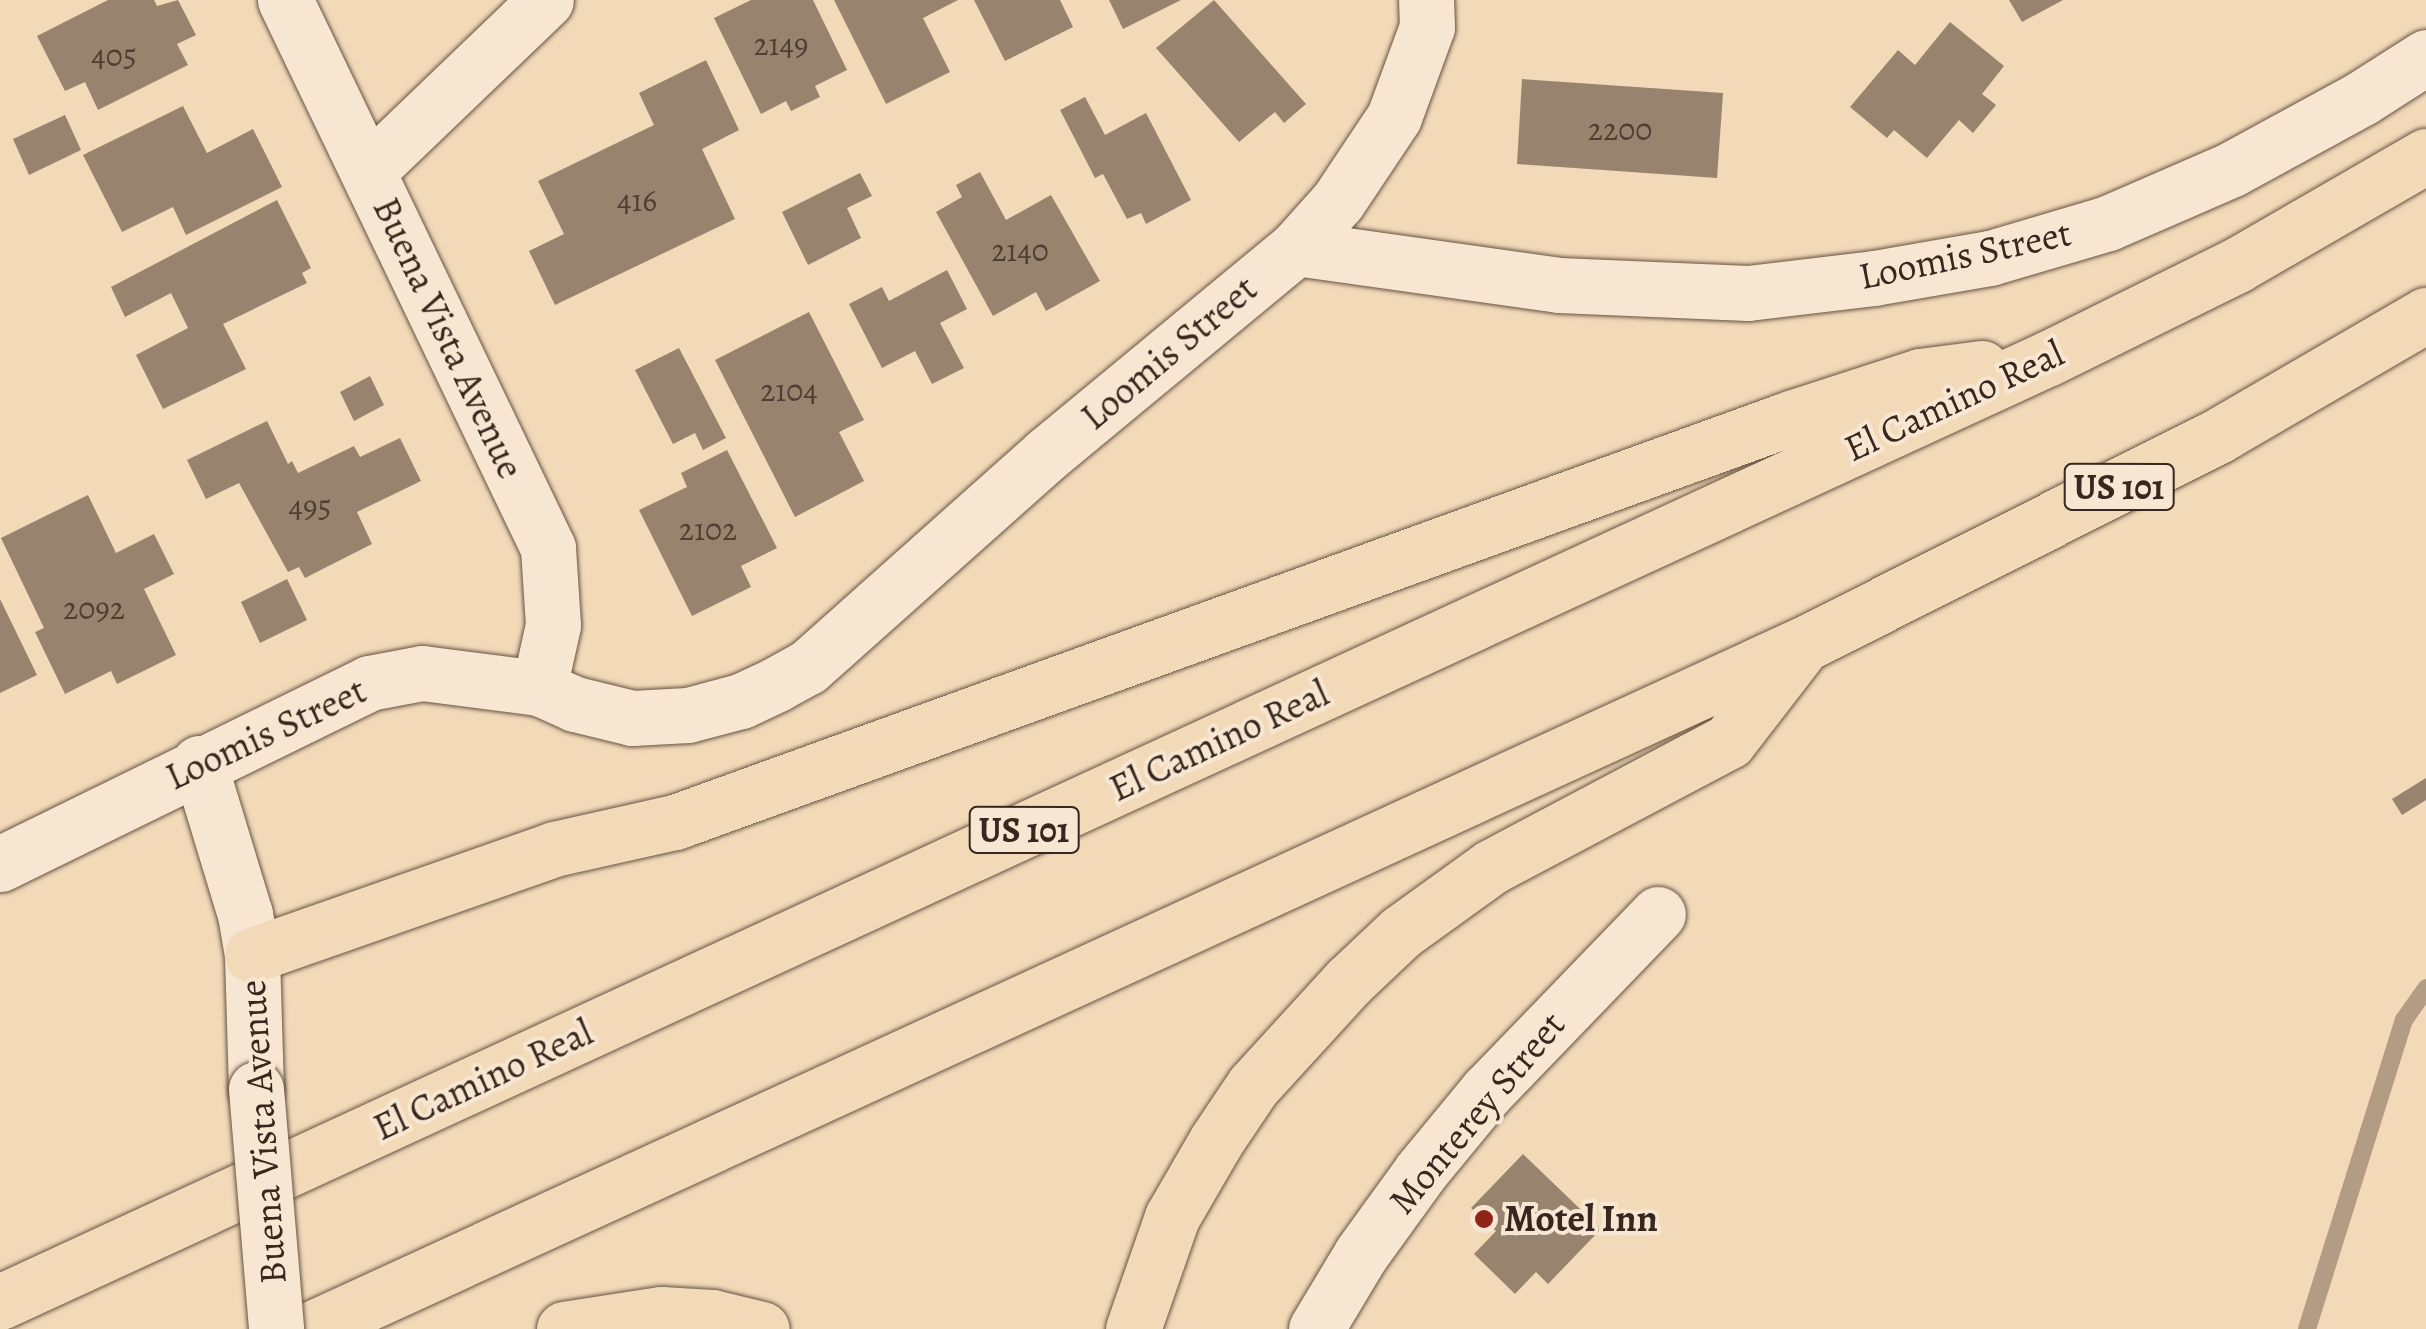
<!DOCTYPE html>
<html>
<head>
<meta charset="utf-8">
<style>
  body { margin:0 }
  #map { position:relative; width:2426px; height:1329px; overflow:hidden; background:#f2d9b8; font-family:Alegreya,serif }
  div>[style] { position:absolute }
  .stream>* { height:18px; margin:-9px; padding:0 9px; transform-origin:9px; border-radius:9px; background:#b29c84 }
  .building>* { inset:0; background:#98846e }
  .roads { filter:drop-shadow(0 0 2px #665444) drop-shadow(0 0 2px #665444) }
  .minor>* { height:55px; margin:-27.5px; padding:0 27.5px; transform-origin:27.5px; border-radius:27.5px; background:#f7e6d1 }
  .highway>* { height:55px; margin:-27.5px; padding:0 27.5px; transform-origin:27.5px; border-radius:27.5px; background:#f2d9b8 }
  .bridges { filter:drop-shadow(0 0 2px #665444) drop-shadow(0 0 2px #665444) }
  .minor-bridge>* { height:55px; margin:-27.5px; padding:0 27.5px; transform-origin:27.5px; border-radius:27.5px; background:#f7e6d1 }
  .dots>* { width:28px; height:28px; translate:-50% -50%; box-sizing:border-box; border:5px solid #f7e6d1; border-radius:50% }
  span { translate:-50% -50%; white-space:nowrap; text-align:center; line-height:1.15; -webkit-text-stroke:8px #f7e6d1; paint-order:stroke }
  .number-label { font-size:32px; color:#4f3e32 }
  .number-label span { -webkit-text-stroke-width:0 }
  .shield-label span { padding:2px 8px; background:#f7e6d1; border:2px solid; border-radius:8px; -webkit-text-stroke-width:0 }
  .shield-label { font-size:35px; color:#37271e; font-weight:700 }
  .street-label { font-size:38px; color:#37271e }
  .poi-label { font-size:38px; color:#37271e; font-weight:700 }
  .left { translate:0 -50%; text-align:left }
</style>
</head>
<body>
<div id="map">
  <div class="stream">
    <i style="left:2307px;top:1329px;width:324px;rotate:-72.6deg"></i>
    <i style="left:2404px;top:1020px;width:39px;rotate:-55deg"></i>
  </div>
  <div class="building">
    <i style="clip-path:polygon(108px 0,154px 0,157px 6px,178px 0,196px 35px,177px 44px,188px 65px,98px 110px,85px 82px,65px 91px,37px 36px)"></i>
    <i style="clip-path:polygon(751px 0,813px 0,847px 70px,815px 86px,820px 97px,791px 111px,786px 101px,761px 114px,714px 18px)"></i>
    <i style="clip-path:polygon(834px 0,958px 0,923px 18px,950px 72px,886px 104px)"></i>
    <i style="clip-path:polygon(974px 0,1060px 0,1073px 27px,1005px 61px)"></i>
    <i style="clip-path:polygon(1109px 0,1181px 0,1123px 29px)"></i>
    <i style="clip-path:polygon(1214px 0,1306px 104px,1284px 123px,1275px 112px,1239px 142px,1156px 48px)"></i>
    <i style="clip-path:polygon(2009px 0,2063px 0,2022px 22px)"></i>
    <i style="clip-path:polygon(1950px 22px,2004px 66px,1982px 94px,1996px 105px,1973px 133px,1959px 120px,1927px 158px,1894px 130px,1887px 138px,1850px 107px,1898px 50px,1915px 65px)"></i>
    <i style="clip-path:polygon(706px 60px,739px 130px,702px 149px,735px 219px,555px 305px,529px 251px,564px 234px,538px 181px,654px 125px,639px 93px)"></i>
    <i style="clip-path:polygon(1522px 79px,1723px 93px,1717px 178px,1517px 164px)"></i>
    <i style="clip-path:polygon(1085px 97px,1105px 135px,1146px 113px,1191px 200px,1146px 224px,1141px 213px,1127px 219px,1103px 174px,1095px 178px,1060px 110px)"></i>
    <i style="clip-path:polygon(183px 106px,207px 153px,253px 129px,282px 187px,186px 235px,173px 207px,122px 232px,83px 155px)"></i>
    <i style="clip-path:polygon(65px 115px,81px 150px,29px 175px,13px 139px)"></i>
    <i style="clip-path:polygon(980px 172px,1006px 220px,1051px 195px,1100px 281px,1046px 311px,1036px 292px,993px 316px,936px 212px,962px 197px,956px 185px)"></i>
    <i style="clip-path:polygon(860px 173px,872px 196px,847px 208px,861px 238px,808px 265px,782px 212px)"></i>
    <i style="clip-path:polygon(277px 200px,311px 268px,302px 273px,307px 283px,223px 324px,246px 369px,163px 409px,136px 355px,188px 328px,171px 293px,125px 317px,111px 287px)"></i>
    <i style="clip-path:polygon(947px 270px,967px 309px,940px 323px,964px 368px,932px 384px,915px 351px,882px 368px,849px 304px,882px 287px,889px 301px)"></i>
    <i style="clip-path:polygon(809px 312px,864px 420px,839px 432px,864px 481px,795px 517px,715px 360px)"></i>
    <i style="clip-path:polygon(679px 348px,726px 438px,703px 450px,695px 433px,673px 444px,635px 370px)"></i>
    <i style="clip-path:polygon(370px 376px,384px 405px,354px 421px,340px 392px)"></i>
    <i style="clip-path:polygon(267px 421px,288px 464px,292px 461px,298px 473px,354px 446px,360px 457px,400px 438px,421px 481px,357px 512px,372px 544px,305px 578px,299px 567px,288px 572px,239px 483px,206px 499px,187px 460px)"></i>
    <i style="clip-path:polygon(727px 450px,777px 548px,741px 566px,751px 587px,692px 616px,639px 510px,687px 487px,681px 473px)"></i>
    <i style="clip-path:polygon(88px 495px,116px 553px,154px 534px,174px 574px,144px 589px,176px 655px,117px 684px,111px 671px,65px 694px,35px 632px,44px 628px,1px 538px)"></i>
    <i style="clip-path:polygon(287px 579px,307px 620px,260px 643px,241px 602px)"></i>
    <i style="clip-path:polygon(0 599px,37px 675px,0 693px)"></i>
    <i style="clip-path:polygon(2426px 778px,2426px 800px,2402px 815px,2392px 799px)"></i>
    <i style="clip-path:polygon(1523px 1154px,1601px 1229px,1548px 1284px,1536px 1272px,1515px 1294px,1474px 1254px,1496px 1231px,1471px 1208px)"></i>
  </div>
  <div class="roads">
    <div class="minor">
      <i style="left:285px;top:0;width:608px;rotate:64.36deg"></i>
      <i style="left:548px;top:548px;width:77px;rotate:86.3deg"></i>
      <i style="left:553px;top:625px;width:65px;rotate:102.5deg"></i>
      <i style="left:369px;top:170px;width:245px;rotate:-43.8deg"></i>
      <i style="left:1296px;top:248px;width:63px;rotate:-48.2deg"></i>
      <i style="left:1338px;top:201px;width:101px;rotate:-56.3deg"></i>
      <i style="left:1394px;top:117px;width:96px;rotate:-69.9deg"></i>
      <i style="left:1427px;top:27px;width:27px;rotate:-92deg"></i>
      <i style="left:199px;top:763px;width:158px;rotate:73.1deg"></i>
      <i style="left:245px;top:914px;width:42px;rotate:80.3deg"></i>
      <i style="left:252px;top:955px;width:134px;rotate:88.3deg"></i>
      <i style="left:0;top:864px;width:411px;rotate:-26.1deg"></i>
      <i style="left:369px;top:683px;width:54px;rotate:-10.7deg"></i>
      <i style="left:422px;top:673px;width:118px;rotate:7.3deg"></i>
      <i style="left:539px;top:688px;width:39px;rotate:24deg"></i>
      <i style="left:575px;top:704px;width:59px;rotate:13.8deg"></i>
      <i style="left:632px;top:718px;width:56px;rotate:-3.1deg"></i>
      <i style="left:688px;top:715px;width:55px;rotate:-14.8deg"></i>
      <i style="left:741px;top:701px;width:38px;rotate:-25deg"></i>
      <i style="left:775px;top:685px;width:38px;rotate:-29deg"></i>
      <i style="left:808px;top:667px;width:320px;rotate:-41.7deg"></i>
      <i style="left:1047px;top:454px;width:323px;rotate:-39.6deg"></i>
      <i style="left:1296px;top:248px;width:266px;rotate:8deg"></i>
      <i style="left:1559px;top:285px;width:189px;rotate:2.4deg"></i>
      <i style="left:1748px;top:293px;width:127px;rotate:-6.8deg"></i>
      <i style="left:1874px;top:278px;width:118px;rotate:-9.8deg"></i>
      <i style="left:1990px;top:258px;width:123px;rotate:-16.5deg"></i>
      <i style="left:2108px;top:223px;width:135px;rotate:-23.5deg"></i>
      <i style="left:2232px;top:169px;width:148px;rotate:-28.6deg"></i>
      <i style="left:2362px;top:98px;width:76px;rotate:-32.6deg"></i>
      <i style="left:1316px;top:1329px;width:87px;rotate:-59deg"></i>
      <i style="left:1361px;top:1254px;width:102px;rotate:-54.1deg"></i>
      <i style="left:1421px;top:1171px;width:104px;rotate:-50.5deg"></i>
      <i style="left:1487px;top:1091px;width:246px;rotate:-46deg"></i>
    </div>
    <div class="highway">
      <i style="left:252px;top:955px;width:320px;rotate:-19.3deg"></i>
      <i style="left:554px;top:849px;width:124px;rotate:-12.6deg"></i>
      <i style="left:675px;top:822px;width:1187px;rotate:-19.9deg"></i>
      <i style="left:1791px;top:418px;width:136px;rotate:-18deg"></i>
      <i style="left:1920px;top:376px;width:62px;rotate:-7.5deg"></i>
      <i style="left:0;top:1302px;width:2256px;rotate:-24.74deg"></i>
      <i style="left:2049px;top:358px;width:210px;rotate:-26.3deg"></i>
      <i style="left:2237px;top:265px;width:218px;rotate:-30deg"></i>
      <i style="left:311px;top:1329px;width:1643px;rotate:-24.65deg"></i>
      <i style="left:1804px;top:644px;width:469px;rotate:-26.7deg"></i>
      <i style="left:2223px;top:433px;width:235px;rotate:-30.2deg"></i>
      <i style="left:564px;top:1329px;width:98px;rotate:-8.8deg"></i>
      <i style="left:661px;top:1314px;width:51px;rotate:3.4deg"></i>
      <i style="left:712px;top:1317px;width:51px;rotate:13.5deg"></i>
      <i style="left:1133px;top:1329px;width:119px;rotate:-70.8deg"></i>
      <i style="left:1172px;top:1217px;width:88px;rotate:-59.9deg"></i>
      <i style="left:1216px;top:1141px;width:66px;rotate:-56.1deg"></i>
      <i style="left:1253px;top:1086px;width:142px;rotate:-47.6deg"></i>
      <i style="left:1349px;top:981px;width:71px;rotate:-43.3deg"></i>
      <i style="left:1401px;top:932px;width:111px;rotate:-35.8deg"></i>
      <i style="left:1491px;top:867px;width:269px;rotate:-27.9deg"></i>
      <i style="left:1729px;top:741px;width:115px;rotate:-52.4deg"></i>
    </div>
  </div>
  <div class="bridges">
    <div class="minor-bridge">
      <i style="left:256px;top:1089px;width:241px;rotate:85.2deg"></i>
    </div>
  </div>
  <div class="dots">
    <i style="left:1484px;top:1219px;background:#8f2418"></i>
  </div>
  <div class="number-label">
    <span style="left:781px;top:44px">2149</span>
    <span style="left:114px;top:55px">405</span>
    <span style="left:1620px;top:129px">2200</span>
    <span style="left:637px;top:200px">416</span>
    <span style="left:1020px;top:250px">2140</span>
    <span style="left:789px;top:390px">2104</span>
    <span style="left:310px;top:506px">495</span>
    <span style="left:708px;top:529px">2102</span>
    <span style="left:94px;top:608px">2092</span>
  </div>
  <div class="shield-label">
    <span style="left:2119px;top:487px">US 101</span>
    <span style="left:1024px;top:830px">US 101</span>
  </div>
  <div class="street-label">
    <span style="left:1965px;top:255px;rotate:-12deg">Loomis Street</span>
    <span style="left:448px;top:338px;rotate:65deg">Buena Vista Avenue</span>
    <span style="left:1169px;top:353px;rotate:-40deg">Loomis Street</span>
    <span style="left:1954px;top:401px;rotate:-25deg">El Camino Real</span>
    <span style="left:266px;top:734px;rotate:-25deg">Loomis Street</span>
    <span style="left:1219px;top:741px;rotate:-25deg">El Camino Real</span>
    <span style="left:483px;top:1080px;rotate:-25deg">El Camino Real</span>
    <span style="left:1477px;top:1113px;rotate:-50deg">Monterey Street</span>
    <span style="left:263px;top:1132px;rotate:-94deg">Buena Vista Avenue</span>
  </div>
  <div class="poi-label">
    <span class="left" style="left:1504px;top:1219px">Motel Inn</span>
  </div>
</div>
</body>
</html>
